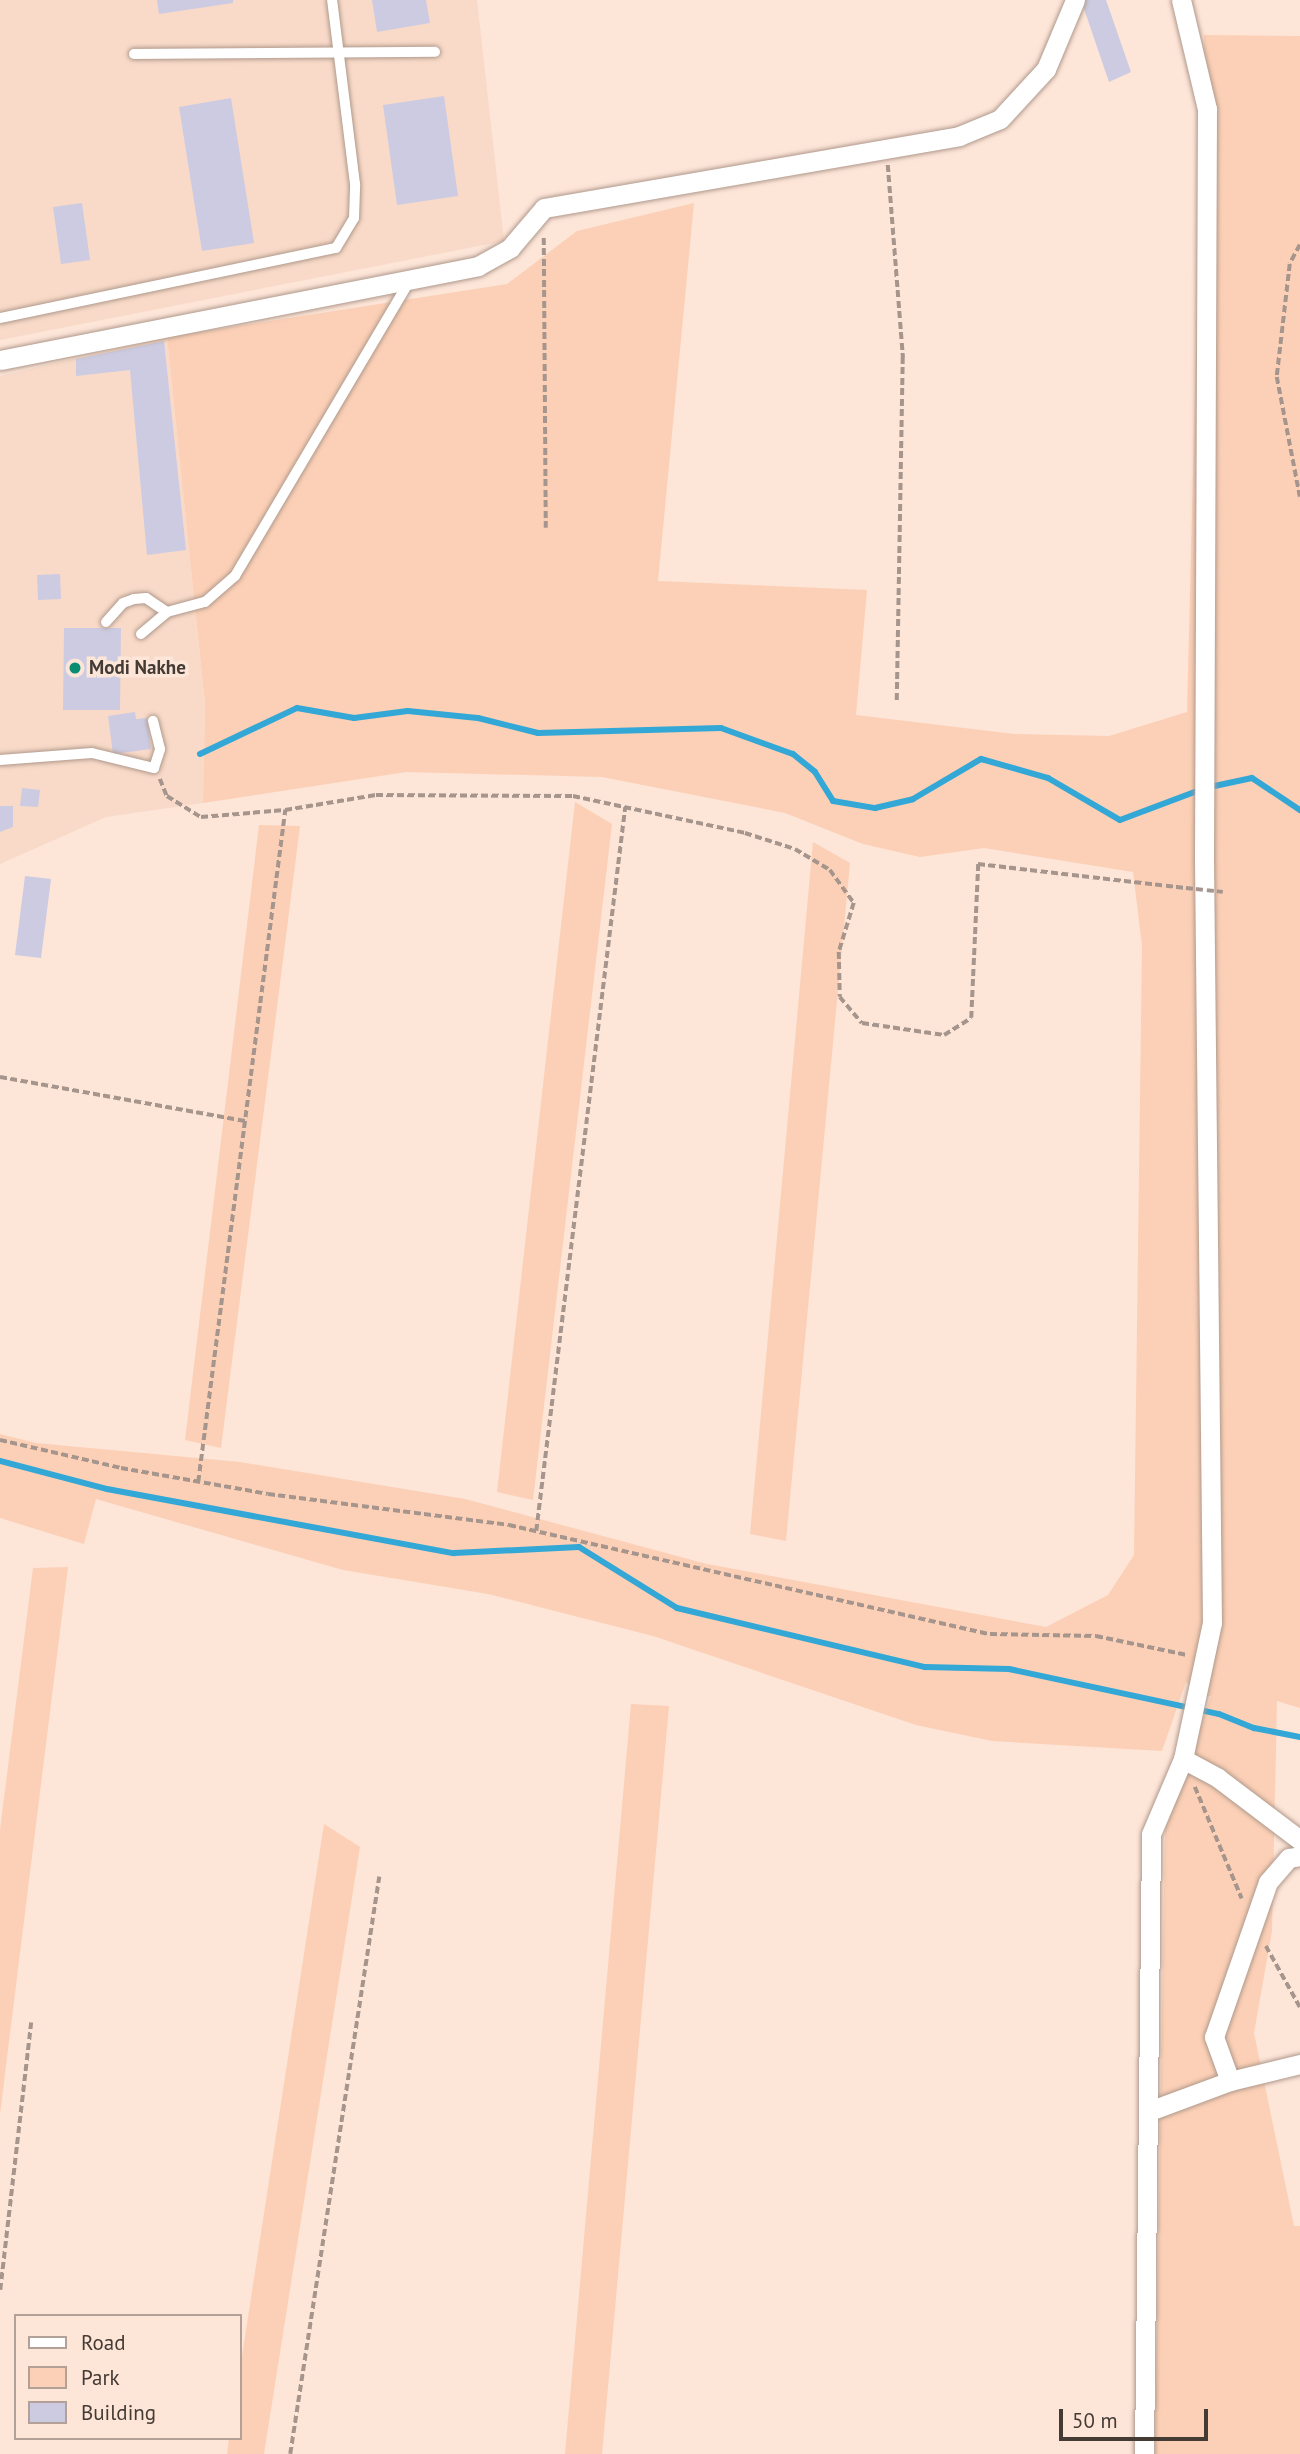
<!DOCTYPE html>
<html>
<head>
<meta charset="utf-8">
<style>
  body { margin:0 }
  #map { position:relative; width:1300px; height:2454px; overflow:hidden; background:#fde5d8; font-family:"PT Sans",sans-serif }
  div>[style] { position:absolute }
  .built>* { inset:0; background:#f9dac8 }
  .green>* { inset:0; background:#fcd0b6 }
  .stream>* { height:6px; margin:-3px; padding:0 3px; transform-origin:3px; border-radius:3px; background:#33a7d6 }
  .building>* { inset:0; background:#cccbe2 }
  .path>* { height:3.5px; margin-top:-1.75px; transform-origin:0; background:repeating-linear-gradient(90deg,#a6958c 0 7px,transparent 0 10.5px) }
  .roads { filter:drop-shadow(0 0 2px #af998c) drop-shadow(0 0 2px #af998c) }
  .lane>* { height:10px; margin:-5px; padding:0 5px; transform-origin:5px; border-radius:5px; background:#fff }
  .street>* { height:19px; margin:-9.5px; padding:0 9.5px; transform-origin:9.5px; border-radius:9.5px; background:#fff }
  .path-bridge>* { height:3.5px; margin-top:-1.75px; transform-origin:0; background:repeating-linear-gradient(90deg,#a6958c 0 7px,transparent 0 10.5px) }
  .dots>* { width:19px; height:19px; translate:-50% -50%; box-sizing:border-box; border:4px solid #fde5d8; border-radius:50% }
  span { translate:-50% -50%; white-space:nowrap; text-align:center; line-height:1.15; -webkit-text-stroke:7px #fde5d8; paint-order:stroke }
  .poi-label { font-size:19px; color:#443b35; font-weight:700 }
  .left { translate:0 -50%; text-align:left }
  .legend { position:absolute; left:14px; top:2314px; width:228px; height:126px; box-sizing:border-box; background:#fde5d8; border:2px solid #b3a197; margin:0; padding:9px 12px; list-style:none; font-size:21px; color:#443b35 }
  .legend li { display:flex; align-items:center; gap:14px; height:35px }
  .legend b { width:35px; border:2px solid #b3a197 }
  .scale { position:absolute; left:1059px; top:2409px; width:149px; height:32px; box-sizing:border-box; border:4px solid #443b35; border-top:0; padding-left:9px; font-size:21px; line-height:24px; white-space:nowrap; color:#443b35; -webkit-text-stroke:5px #fde5d8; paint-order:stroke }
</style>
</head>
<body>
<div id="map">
  <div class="built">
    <i style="clip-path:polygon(0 0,477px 0,504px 241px,0 340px)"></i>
    <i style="clip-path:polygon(167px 337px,205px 704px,203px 803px,106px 817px,0 864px,0 376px)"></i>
  </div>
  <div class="green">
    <i style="clip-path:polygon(1204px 35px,1300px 36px,1300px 1708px,1277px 1701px,1272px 1931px,1254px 2033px,1294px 2226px,1300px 2226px,1300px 2454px,1155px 2454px,1165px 1830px,1211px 1696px,1201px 1696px,1186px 1682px,1162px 1751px,992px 1741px,916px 1725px,653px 1636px,488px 1594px,343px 1570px,96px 1499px,84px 1544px,0 1518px,0 1434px,36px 1443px,240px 1462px,465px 1499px,707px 1564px,1046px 1627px,1108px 1595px,1134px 1555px,1142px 946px,1133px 872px,984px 848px,920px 857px,863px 844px,785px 813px,602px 777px,406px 772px,203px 803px,205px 704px,167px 337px,507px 284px,577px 231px,694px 203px,658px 581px,867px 590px,856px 715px,1014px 734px,1109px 736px,1187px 712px)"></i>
    <i style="clip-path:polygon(575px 802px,612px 824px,533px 1500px,497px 1492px)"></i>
    <i style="clip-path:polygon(259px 825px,300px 826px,221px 1448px,185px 1440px)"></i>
    <i style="clip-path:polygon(813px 842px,850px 863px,786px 1541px,750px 1534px)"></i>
    <i style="clip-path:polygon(68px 1567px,0 2114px,0 1830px,33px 1568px)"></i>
    <i style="clip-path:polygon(631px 1704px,669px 1706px,602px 2454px,565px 2454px)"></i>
    <i style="clip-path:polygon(324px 1824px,360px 1847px,264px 2454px,227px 2454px,229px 2438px,240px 2438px,240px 2369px)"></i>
  </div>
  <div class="stream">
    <i style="left:200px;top:754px;width:107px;rotate:-25.4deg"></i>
    <i style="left:297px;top:708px;width:58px;rotate:10deg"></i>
    <i style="left:354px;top:718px;width:54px;rotate:-7.4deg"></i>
    <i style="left:408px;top:711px;width:70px;rotate:5.7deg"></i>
    <i style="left:478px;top:718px;width:62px;rotate:14deg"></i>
    <i style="left:538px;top:733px;width:183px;rotate:-1.6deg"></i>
    <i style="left:721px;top:728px;width:77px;rotate:19.9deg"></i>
    <i style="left:793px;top:754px;width:28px;rotate:39deg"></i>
    <i style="left:815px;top:772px;width:34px;rotate:58deg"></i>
    <i style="left:833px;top:801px;width:43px;rotate:9.5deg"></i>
    <i style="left:875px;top:808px;width:39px;rotate:-13deg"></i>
    <i style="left:913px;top:799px;width:79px;rotate:-30.5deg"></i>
    <i style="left:981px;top:759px;width:70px;rotate:15.8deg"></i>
    <i style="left:1048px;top:778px;width:83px;rotate:30.3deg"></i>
    <i style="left:1120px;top:820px;width:91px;rotate:-20.6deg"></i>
    <i style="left:1205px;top:788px;width:48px;rotate:-12deg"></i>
    <i style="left:1252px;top:778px;width:58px;rotate:33.7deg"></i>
    <i style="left:0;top:1461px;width:111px;rotate:14.7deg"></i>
    <i style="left:107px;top:1489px;width:353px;rotate:10.5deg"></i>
    <i style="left:454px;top:1553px;width:125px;rotate:-2.7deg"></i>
    <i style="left:579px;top:1547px;width:115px;rotate:31.9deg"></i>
    <i style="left:677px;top:1608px;width:255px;rotate:13.4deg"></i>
    <i style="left:925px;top:1667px;width:84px;rotate:1.4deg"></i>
    <i style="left:1009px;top:1669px;width:215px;rotate:12.1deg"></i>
    <i style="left:1219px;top:1714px;width:38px;rotate:22deg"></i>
    <i style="left:1254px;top:1728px;width:47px;rotate:11.1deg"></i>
  </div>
  <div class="building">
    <i style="clip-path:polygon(157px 0,233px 0,233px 3px,159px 14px)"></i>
    <i style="clip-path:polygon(372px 0,426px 0,430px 23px,377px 32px)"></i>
    <i style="clip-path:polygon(1081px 0,1106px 0,1131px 72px,1109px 82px)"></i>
    <i style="clip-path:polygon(444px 96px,458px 196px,397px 205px,383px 105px)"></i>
    <i style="clip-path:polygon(231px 98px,254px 243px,202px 251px,179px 107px)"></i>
    <i style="clip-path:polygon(82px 203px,90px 260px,61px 264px,53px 207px)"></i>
    <i style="clip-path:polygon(164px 341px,186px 550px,147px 555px,130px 370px,76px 376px,76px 359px)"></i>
    <i style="clip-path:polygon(60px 574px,61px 599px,38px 600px,37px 575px)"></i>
    <i style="clip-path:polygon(64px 628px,121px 628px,120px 710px,63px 710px)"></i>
    <i style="clip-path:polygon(135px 712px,136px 719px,147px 718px,151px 749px,113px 754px,108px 716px)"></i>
    <i style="clip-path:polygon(22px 788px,40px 790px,38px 807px,20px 806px)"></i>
    <i style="clip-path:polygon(0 806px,13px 806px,13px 827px,0 832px)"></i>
    <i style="clip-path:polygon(25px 876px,51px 879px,41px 958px,15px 955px)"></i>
  </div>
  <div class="path">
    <i style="left:888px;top:165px;width:193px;rotate:85.5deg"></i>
    <i style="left:903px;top:357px;width:345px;rotate:91deg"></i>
    <i style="left:544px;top:238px;width:290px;rotate:89.6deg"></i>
    <i style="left:1300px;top:245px;width:21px;rotate:118deg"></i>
    <i style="left:1290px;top:264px;width:114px;rotate:96.6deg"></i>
    <i style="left:1277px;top:377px;width:122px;rotate:79.1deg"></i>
    <i style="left:160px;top:779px;width:18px;rotate:68deg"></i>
    <i style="left:167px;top:796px;width:40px;rotate:32deg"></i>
    <i style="left:201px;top:817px;width:84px;rotate:-4.8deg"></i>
    <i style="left:0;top:1077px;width:249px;rotate:10.2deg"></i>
    <i style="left:0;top:1440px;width:124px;rotate:13deg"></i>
    <i style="left:121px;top:1468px;width:149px;rotate:10deg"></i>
    <i style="left:268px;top:1494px;width:243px;rotate:7.3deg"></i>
    <i style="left:509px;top:1525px;width:493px;rotate:12.8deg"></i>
    <i style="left:990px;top:1634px;width:106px;rotate:1.1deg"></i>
    <i style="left:1096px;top:1636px;width:93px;rotate:11.8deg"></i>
    <i style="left:198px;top:1482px;width:678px;rotate:-82.62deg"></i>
    <i style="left:285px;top:810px;width:92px;rotate:-9.4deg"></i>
    <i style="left:376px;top:795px;width:197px;rotate:0.3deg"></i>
    <i style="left:573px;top:796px;width:176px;rotate:12.1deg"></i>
    <i style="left:745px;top:833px;width:52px;rotate:17.7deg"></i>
    <i style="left:795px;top:849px;width:41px;rotate:31deg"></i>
    <i style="left:830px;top:870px;width:41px;rotate:54deg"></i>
    <i style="left:854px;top:903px;width:51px;rotate:107deg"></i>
    <i style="left:839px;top:952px;width:45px;rotate:88.7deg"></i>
    <i style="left:840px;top:997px;width:34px;rotate:50deg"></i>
    <i style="left:862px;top:1023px;width:83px;rotate:8.3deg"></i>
    <i style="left:944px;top:1035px;width:32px;rotate:-32deg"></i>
    <i style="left:971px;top:1018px;width:154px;rotate:-87.4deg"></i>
    <i style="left:978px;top:864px;width:209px;rotate:6.6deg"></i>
    <i style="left:536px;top:1531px;width:729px;rotate:-82.99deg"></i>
    <i style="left:1195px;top:1787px;width:121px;rotate:67.2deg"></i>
    <i style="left:1266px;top:1946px;width:70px;rotate:60.9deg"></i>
    <i style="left:0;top:2290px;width:269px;rotate:-83.4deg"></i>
    <i style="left:290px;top:2454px;width:584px;rotate:-81.23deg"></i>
  </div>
  <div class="roads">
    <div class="lane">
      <i style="left:134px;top:54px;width:301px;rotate:-0.4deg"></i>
      <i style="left:0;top:318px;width:343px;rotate:-11.8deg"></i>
      <i style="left:336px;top:248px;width:35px;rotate:-59deg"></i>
      <i style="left:354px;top:218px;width:34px;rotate:-88deg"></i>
      <i style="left:355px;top:184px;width:185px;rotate:-97.1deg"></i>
      <i style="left:106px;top:622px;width:25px;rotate:-48deg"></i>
      <i style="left:123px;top:603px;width:12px;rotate:-20deg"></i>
      <i style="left:134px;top:599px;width:12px;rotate:-5deg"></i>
      <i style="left:146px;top:598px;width:25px;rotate:34deg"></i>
      <i style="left:141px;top:634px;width:34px;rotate:-40deg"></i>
      <i style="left:167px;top:612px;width:39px;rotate:-15deg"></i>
      <i style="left:205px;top:602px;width:40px;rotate:-41deg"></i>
      <i style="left:235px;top:576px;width:344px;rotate:-59.4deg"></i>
      <i style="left:0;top:760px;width:92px;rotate:-4.4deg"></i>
      <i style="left:92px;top:753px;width:64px;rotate:13.6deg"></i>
      <i style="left:154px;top:768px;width:20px;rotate:-72deg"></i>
      <i style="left:160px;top:749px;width:29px;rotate:-104deg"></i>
    </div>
    <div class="street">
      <i style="left:0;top:360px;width:487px;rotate:-11.1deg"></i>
      <i style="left:478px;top:266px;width:37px;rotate:-29deg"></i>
      <i style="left:510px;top:248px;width:52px;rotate:-49.6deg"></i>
      <i style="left:544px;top:208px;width:421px;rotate:-9.8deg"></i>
      <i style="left:959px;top:136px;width:44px;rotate:-22.5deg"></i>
      <i style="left:1000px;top:119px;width:68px;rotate:-47.4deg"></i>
      <i style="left:1046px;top:69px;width:75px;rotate:-67.2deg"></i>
      <i style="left:1183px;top:1759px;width:40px;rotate:28deg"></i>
      <i style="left:1218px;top:1778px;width:103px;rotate:37.1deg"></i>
      <i style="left:1230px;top:2081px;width:47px;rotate:-110deg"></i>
      <i style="left:1214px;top:2037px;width:164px;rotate:-70.8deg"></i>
      <i style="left:1268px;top:1882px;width:32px;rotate:-49deg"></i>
      <i style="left:1289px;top:1858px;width:11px;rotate:-10deg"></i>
      <i style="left:1152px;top:2110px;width:83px;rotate:-20.4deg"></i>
      <i style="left:1230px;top:2081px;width:72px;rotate:-13.7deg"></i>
      <i style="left:1144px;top:2454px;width:620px;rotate:-89.35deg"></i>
      <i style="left:1151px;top:1834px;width:82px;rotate:-66.9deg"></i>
      <i style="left:1183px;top:1759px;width:139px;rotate:-78deg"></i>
      <i style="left:1212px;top:1623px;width:766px;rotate:-90.6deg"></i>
      <i style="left:1204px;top:857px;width:748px;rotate:-89.77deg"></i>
      <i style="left:1207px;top:109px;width:112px;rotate:-103.4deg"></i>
    </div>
  </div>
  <div class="path-bridge">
    <i style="left:1186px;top:888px;width:37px;rotate:6deg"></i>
  </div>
  <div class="dots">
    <i style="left:75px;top:668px;background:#098c71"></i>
  </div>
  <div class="poi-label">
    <span class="left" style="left:89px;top:668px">Modi Nakhe</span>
  </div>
  <ul class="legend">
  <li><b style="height:9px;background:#fff"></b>Road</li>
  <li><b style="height:19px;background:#fcd0b6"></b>Park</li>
  <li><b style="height:19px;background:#cccbe2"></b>Building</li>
  </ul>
  <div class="scale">50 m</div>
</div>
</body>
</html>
